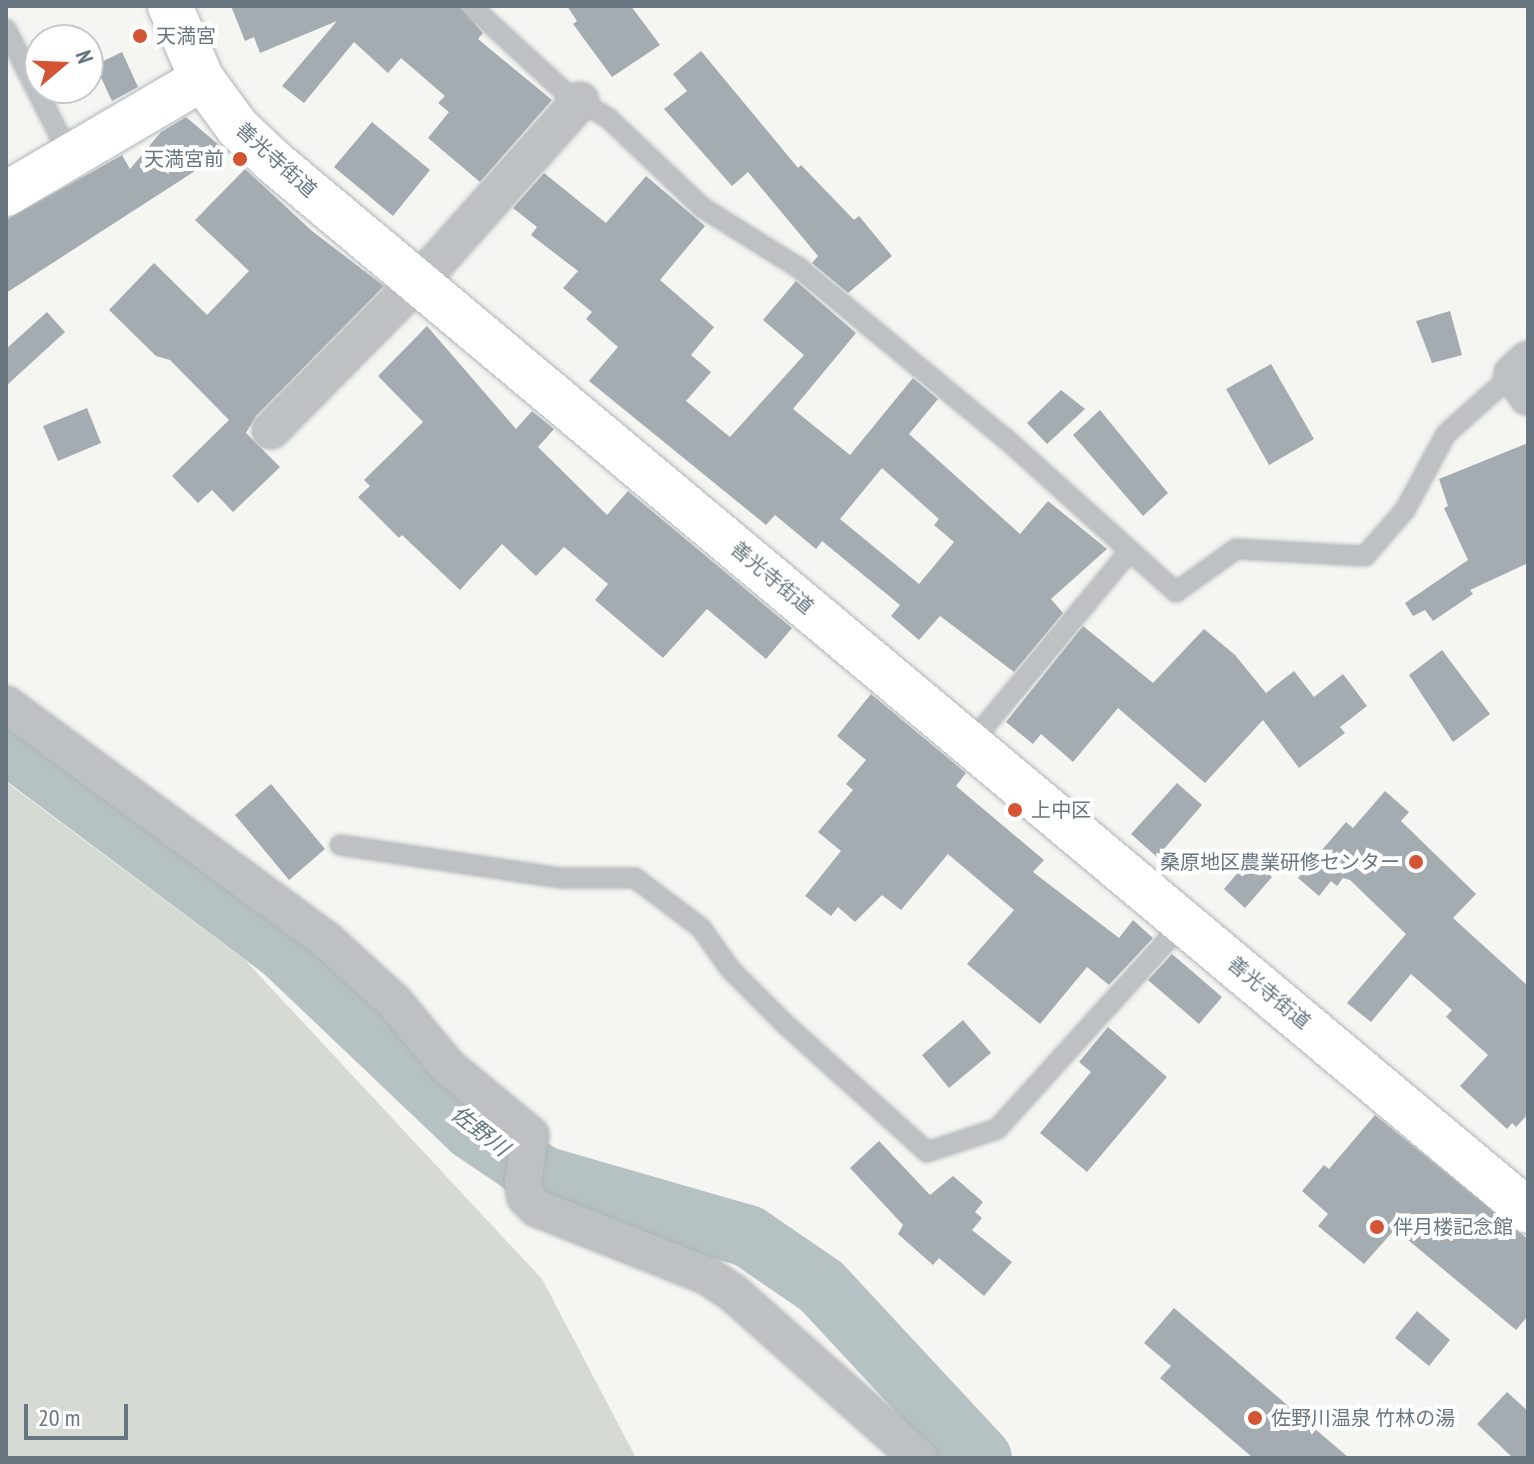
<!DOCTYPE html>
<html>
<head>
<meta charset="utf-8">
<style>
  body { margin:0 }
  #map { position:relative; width:1534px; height:1464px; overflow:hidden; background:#f5f5f2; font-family:"PT Sans Narrow","Noto Sans JP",sans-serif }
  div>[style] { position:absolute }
  .green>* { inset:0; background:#d5dad2 }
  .river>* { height:62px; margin:-31px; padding:0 31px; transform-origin:31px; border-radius:31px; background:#b6c1c4 }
  .building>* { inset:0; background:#a5acb1 }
  .roads { filter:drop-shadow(0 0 2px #afb5b8) drop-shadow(0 0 2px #afb5b8) }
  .lane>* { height:18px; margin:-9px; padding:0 9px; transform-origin:9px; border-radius:9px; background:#bdc1c4 }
  .street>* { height:36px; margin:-18px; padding:0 18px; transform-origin:18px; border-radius:18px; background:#bdc1c4 }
  .secondary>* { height:44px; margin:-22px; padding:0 22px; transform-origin:22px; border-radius:22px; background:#fff }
  .dots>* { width:22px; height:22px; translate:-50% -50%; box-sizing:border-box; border:4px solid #fff; border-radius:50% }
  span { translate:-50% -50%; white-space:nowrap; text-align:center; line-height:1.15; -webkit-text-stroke:8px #fff; paint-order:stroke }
  .poi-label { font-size:20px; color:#677680 }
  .left { translate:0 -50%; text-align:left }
  .right { translate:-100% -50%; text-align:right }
  .street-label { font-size:20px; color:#677680 }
  .water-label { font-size:22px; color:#63777d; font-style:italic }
  .frame { position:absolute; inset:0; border:8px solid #677680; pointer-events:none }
  .north { position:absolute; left:24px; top:24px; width:80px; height:80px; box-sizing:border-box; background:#fff; border:2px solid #c2c8cc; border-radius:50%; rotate:71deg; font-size:22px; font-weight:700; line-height:32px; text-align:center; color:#677680 }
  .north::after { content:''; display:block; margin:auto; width:28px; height:36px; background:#d35534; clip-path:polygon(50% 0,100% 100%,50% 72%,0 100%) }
  .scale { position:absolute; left:24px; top:1404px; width:104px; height:36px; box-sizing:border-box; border:4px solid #677680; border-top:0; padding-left:10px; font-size:24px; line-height:28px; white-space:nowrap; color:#677680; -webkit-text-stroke:6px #fff; paint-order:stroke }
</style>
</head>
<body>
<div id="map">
  <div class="green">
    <i style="clip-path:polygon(6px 782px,245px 960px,542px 1279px,636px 1458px,6px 1458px)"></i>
  </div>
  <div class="river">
    <i style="left:6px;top:742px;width:349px;rotate:36.8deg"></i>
    <i style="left:285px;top:951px;width:258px;rotate:43.6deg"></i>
    <i style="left:472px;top:1129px;width:86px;rotate:34.1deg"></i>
    <i style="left:543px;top:1177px;width:213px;rotate:16.1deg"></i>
    <i style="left:748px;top:1236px;width:88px;rotate:34.4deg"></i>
    <i style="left:821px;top:1286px;width:235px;rotate:47.1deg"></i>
  </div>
  <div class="building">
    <i style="clip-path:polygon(231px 6px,459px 6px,483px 33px,478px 39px,552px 100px,480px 182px,428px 138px,449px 112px,438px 103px,445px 96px,401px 58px,388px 73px,354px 42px,304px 103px,282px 86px,337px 21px,260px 53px,254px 37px,245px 41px)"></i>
    <i style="clip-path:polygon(567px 6px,631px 6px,660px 45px,612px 77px,573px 24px,577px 21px)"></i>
    <i style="clip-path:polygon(701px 51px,798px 168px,801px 165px,854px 220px,859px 216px,892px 256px,848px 293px,812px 263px,818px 256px,748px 172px,732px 186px,664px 109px,687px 91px,673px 74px)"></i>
    <i style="clip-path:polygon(122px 52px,138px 87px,112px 101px,95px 65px)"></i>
    <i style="clip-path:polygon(186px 117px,226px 151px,6px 293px,6px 220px,122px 155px,130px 169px,161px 132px)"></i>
    <i style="clip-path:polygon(372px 122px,430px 170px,393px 216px,334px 167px)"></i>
    <i style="clip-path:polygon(245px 169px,312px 231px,384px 286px,256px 416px,246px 433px,280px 467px,233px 512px,212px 490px,198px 503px,172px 476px,229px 420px,170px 360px,156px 356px,109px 310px,154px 263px,207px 315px,249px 271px,195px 220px)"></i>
    <i style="clip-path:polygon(evenodd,544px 173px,606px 223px,646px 176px,705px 226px,660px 280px,714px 327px,691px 355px,711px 372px,686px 401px,730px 437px,804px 355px,763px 320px,796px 281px,856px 333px,793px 409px,850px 455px,913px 378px,938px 399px,909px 434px,1020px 534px,1048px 501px,1107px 549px,1051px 599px,1063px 613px,1014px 672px,940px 616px,919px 640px,891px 616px,900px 605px,822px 541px,816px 549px,775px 515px,766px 525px,589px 381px,618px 347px,586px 319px,592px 312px,563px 288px,578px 271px,531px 235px,537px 227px,513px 208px,544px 173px,882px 468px,939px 519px,934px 525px,954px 542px,919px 584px,840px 519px,882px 468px)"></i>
    <i style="clip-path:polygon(1450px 311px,1462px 355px,1432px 363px,1416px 321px)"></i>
    <i style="clip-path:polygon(47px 312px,65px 332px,6px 386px,6px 349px)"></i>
    <i style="clip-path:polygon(427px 326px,516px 429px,532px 411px,554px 429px,538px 447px,607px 515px,628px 491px,792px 628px,766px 659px,707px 609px,663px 658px,595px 600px,608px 584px,564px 547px,536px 576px,502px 544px,460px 590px,402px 535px,399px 538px,358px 497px,370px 486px,364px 480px,423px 422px,378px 376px)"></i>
    <i style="clip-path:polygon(1271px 364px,1314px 439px,1269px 465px,1226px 389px)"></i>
    <i style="clip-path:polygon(1061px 390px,1085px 409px,1047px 444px,1027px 423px)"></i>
    <i style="clip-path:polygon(87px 408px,101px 443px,58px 461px,43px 426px)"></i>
    <i style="clip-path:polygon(1100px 410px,1168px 493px,1143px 516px,1073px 435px)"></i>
    <i style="clip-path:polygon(1528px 443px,1528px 563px,1470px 590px,1473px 594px,1433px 621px,1425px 610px,1413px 616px,1405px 603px,1468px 560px,1444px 508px,1448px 506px,1439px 479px)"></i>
    <i style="clip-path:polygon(1083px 626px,1153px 683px,1204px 629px,1235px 655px,1266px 693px,1294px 671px,1314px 697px,1343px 674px,1367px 706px,1340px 727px,1345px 733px,1299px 768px,1263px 720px,1205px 783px,1118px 708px,1073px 762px,1041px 734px,1033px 744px,1006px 722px)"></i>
    <i style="clip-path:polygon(1442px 650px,1490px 714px,1453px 742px,1409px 675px)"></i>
    <i style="clip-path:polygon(871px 694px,966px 773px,956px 786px,1044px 860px,1033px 872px,1119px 938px,1133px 920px,1153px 938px,1109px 985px,1087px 967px,1040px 1024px,967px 964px,1014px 910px,948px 854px,901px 910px,882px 895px,855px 922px,838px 907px,831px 916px,805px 896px,841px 851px,818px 832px,853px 790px,846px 784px,866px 760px,837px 736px)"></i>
    <i style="clip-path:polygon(1177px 783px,1202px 805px,1157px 857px,1131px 834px)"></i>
    <i style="clip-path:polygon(271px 784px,325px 849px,289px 880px,235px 815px)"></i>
    <i style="clip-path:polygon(1385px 791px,1409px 812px,1401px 821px,1476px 894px,1453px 918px,1528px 986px,1528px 1114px,1516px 1127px,1512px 1123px,1507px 1129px,1460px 1086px,1488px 1055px,1446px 1017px,1452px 1010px,1411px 974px,1371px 1022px,1347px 1003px,1406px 934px,1350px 880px,1343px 878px,1337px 886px,1331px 881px,1319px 896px,1298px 878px,1346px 822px,1353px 828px)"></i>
    <i style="clip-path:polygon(1250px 858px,1272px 877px,1245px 908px,1224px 889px)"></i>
    <i style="clip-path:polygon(1172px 954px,1222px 997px,1199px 1024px,1148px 980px)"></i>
    <i style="clip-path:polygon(963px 1020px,991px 1053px,949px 1088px,922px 1055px)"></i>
    <i style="clip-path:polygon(1108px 1027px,1167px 1077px,1087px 1172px,1040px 1133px,1091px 1072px,1079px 1062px)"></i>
    <i style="clip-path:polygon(1375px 1115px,1528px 1239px,1528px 1316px,1516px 1330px,1395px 1229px,1364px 1264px,1318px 1226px,1328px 1214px,1302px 1191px,1324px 1165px,1329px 1169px)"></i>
    <i style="clip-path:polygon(879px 1141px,930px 1195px,953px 1176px,983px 1202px,975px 1212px,982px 1218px,972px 1230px,1012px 1262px,984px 1296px,939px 1258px,933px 1265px,898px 1234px,903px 1225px,850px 1168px)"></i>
    <i style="clip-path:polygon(1174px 1308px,1349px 1458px,1253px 1458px,1160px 1378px,1171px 1366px,1144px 1343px)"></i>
    <i style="clip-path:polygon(1417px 1311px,1450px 1340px,1429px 1366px,1395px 1338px)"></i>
    <i style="clip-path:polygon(1507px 1392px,1528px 1411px,1528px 1458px,1513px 1458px,1477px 1424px)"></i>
  </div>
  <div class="roads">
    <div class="lane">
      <i style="left:471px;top:6px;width:127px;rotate:42.5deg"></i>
      <i style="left:565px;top:92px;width:50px;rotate:31.2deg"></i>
      <i style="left:608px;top:118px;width:131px;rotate:43.5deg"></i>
      <i style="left:703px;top:208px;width:113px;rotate:32deg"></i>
      <i style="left:799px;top:268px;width:268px;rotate:39.6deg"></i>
      <i style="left:1006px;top:439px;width:229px;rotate:42deg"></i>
      <i style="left:1176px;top:592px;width:74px;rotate:-35.6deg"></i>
      <i style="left:1236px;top:549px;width:129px;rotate:3.1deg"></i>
      <i style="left:1365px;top:556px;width:61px;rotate:-49deg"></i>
      <i style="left:1405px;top:510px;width:86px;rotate:-61.7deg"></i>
      <i style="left:1446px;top:434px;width:90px;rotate:-41.8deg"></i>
      <i style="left:6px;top:29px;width:140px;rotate:63.3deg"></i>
      <i style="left:970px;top:744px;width:249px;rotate:-50.4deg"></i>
      <i style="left:340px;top:845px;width:222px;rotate:8.5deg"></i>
      <i style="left:560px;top:878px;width:75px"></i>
      <i style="left:635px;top:878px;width:83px;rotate:37.1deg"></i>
      <i style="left:701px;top:928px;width:50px;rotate:54.7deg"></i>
      <i style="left:730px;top:969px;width:78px;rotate:45deg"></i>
      <i style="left:785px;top:1024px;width:191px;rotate:42deg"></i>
      <i style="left:927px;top:1152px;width:74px;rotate:-18.2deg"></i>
      <i style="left:997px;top:1129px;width:279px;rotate:-47.9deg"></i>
    </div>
    <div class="street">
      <i style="left:1528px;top:360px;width:21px;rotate:137deg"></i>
      <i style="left:1513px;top:374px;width:27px;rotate:56deg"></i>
      <i style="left:271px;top:430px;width:231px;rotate:-45.4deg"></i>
      <i style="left:433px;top:266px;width:221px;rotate:-48.3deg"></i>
      <i style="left:6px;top:705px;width:397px;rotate:36.3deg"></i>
      <i style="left:326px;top:940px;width:92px;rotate:42.4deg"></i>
      <i style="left:394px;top:1002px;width:85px;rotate:50.3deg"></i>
      <i style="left:448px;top:1067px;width:107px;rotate:39.7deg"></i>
      <i style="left:530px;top:1135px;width:48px;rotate:98.5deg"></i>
      <i style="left:523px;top:1182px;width:15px;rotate:79deg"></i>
      <i style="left:526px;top:1197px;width:16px;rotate:45deg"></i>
      <i style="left:537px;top:1208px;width:184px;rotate:21.7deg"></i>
      <i style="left:708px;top:1276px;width:29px;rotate:34deg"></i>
      <i style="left:732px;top:1292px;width:250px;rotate:41.6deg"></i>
    </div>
    <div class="secondary">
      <i style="left:170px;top:6px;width:80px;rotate:66.3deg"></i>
      <i style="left:202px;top:79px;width:61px;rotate:53.7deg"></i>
      <i style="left:238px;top:128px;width:50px;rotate:43.4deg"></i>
      <i style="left:274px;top:162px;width:1635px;rotate:39.91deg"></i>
      <i style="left:6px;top:194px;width:227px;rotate:-30.4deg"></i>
    </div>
  </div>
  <div class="dots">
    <i style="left:140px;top:36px;background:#d35534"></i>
    <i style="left:240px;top:159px;background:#d35534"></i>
    <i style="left:1015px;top:810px;background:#d35534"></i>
    <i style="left:1416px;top:862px;background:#d35534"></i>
    <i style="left:1377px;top:1227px;background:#d35534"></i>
    <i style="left:1255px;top:1418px;background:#d35534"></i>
  </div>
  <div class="poi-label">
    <span class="left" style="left:156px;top:36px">天満宮</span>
    <span class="right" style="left:224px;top:159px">天満宮前</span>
    <span class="left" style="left:1031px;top:810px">上中区</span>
    <span class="right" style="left:1400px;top:862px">桑原地区農業研修センター</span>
    <span class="left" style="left:1393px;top:1227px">伴月楼記念館</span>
    <span class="left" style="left:1271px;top:1418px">佐野川温泉 竹林の湯</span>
  </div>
  <div class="street-label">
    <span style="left:276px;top:160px;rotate:42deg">善光寺街道</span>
    <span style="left:772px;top:578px;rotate:40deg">善光寺街道</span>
    <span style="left:1269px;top:993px;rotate:40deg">善光寺街道</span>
  </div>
  <div class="water-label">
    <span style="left:480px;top:1131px;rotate:38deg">佐野川</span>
  </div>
  <div class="frame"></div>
  <div class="north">N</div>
  <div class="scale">20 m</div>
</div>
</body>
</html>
